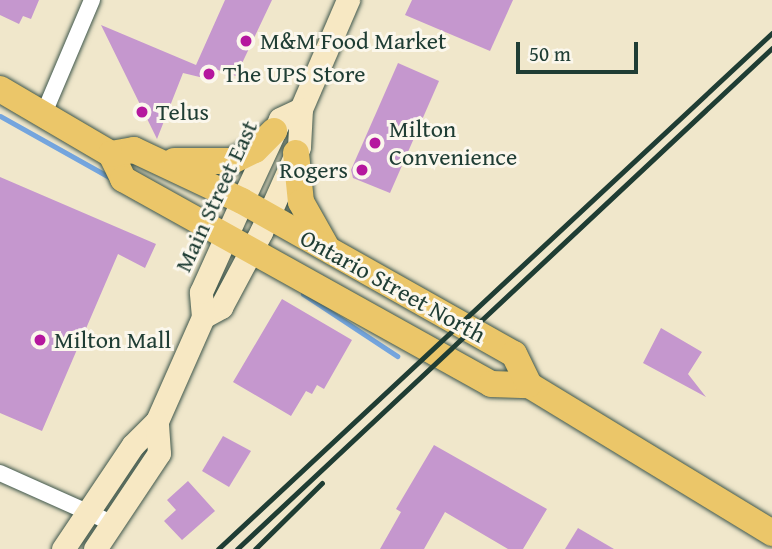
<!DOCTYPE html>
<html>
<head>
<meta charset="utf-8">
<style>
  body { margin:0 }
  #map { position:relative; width:772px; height:549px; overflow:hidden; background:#f0e7cb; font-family:"Gentium Book Plus",serif }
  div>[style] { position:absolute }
  .stream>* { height:5px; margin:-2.5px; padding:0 2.5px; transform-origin:2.5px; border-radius:2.5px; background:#74a5de }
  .building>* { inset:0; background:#c597ce }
  .roads { filter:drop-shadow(0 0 2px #3e564b) drop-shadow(0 0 2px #3e564b) }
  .minor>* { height:16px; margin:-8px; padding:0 8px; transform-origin:8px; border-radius:8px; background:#fff }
  .secondary>* { height:23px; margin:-11.5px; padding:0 11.5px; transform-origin:11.5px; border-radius:11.5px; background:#f7e8c3 }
  .primary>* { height:26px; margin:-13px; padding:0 13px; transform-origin:13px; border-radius:13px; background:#ebc669 }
  .rail>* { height:5px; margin:-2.5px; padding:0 2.5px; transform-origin:2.5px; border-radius:2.5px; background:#1f3d34 }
  .dots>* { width:19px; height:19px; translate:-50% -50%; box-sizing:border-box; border:4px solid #fbf7ec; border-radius:50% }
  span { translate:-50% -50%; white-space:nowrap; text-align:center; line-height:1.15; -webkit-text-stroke:6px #fbf7ec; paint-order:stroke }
  .poi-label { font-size:24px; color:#1f3d34 }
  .left { translate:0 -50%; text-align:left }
  .right { translate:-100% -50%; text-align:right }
  .street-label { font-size:24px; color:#1f3d34 }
  .scale { position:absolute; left:516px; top:42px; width:122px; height:32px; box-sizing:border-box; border:4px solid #1f3d34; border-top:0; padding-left:9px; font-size:21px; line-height:24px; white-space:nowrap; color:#1f3d34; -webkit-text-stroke:5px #fbf7ec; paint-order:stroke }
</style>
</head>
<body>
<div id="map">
  <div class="stream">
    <i style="left:0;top:116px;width:127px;rotate:29.2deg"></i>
    <i style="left:303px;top:294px;width:113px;rotate:33.4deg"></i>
  </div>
  <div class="building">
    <i style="clip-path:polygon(0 0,39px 0,31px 19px,23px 16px,19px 24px,0 15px)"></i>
    <i style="clip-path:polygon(225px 0,272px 0,236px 76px,215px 69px,212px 80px,183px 73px,157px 139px,101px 25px,196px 65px)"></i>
    <i style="clip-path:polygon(412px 0,513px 0,490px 51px,405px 15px)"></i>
    <i style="clip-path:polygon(398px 63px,439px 81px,390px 193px,353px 178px,351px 170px)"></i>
    <i style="clip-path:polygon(0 177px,156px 244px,145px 268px,118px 254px,42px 431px,0 413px)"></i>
    <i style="clip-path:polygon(282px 299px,352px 340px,324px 389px,317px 385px,312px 394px,306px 391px,291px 416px,233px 382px)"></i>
    <i style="clip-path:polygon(661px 328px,702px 352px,688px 374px,706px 397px,643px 363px)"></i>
    <i style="clip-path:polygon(223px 436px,251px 451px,229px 487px,202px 471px)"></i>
    <i style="clip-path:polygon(434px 445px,547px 509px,523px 549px,508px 549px,445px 512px,424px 549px,380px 549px,401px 512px,396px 509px)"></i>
    <i style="clip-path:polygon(188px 481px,215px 511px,182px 540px,164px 521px,176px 510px,167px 500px)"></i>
    <i style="clip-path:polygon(578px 528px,614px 549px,565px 549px)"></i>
  </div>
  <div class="roads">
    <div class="minor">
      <i style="left:44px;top:113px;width:123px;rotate:-67deg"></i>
      <i style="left:0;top:473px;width:125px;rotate:24.1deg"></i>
    </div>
    <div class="secondary">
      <i style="left:203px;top:317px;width:21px;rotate:-29deg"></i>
      <i style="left:221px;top:307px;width:85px;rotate:-61.9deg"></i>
      <i style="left:261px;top:232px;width:93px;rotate:-65.9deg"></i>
      <i style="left:299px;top:147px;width:38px;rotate:-87deg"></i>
      <i style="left:301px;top:109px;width:119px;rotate:-66.7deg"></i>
      <i style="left:63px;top:549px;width:125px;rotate:-56.1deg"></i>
      <i style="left:133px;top:445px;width:34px;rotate:-45deg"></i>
      <i style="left:157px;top:421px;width:114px;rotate:-66.1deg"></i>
      <i style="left:203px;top:317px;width:25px;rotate:-95deg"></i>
      <i style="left:201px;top:292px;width:100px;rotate:-65.7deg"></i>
      <i style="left:242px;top:201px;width:90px;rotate:-65.1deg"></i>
      <i style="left:280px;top:119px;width:23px;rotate:-25deg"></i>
      <i style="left:95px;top:549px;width:115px;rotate:-56.3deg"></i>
      <i style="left:159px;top:453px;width:32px;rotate:-94deg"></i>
    </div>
    <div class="primary">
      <i style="left:0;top:89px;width:129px;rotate:30.4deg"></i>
      <i style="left:111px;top:154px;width:28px;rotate:64deg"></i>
      <i style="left:123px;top:179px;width:421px;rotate:29.1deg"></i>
      <i style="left:491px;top:384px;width:38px;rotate:2deg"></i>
      <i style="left:529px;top:385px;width:285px;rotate:31.3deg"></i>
      <i style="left:296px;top:153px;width:49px;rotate:84.2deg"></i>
      <i style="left:301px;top:202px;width:53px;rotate:60.5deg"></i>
      <i style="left:111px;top:154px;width:23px;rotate:-10deg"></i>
      <i style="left:134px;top:150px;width:119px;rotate:25.3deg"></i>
      <i style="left:242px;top:201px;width:312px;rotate:29.4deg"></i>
      <i style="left:514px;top:354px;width:34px;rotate:64deg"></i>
      <i style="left:174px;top:161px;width:58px"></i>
      <i style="left:232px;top:161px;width:25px;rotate:-26deg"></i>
      <i style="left:255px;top:150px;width:27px;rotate:-45deg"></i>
    </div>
  </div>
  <div class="rail">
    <i style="left:218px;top:549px;width:757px;rotate:-42.97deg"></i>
    <i style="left:237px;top:549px;width:733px;rotate:-43.12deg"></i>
    <i style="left:255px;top:549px;width:94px;rotate:-44.6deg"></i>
  </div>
  <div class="dots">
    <i style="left:246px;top:41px;background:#b5179e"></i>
    <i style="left:209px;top:74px;background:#b5179e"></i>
    <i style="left:142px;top:112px;background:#b5179e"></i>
    <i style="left:375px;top:143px;background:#b5179e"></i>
    <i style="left:362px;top:170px;background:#b5179e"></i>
    <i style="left:40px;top:340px;background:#b5179e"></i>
  </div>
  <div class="poi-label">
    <span class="left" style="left:260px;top:41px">M&amp;M Food Market</span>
    <span class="left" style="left:223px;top:74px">The UPS Store</span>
    <span class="left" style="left:156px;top:112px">Telus</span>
    <span class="left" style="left:389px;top:143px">Milton<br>Convenience</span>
    <span class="right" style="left:348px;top:170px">Rogers</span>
    <span class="left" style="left:54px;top:340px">Milton Mall</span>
  </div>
  <div class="street-label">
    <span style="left:216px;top:196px;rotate:-65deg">Main Street East</span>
    <span style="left:393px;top:286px;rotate:29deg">Ontario Street North</span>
  </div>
  <div class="scale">50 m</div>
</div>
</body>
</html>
